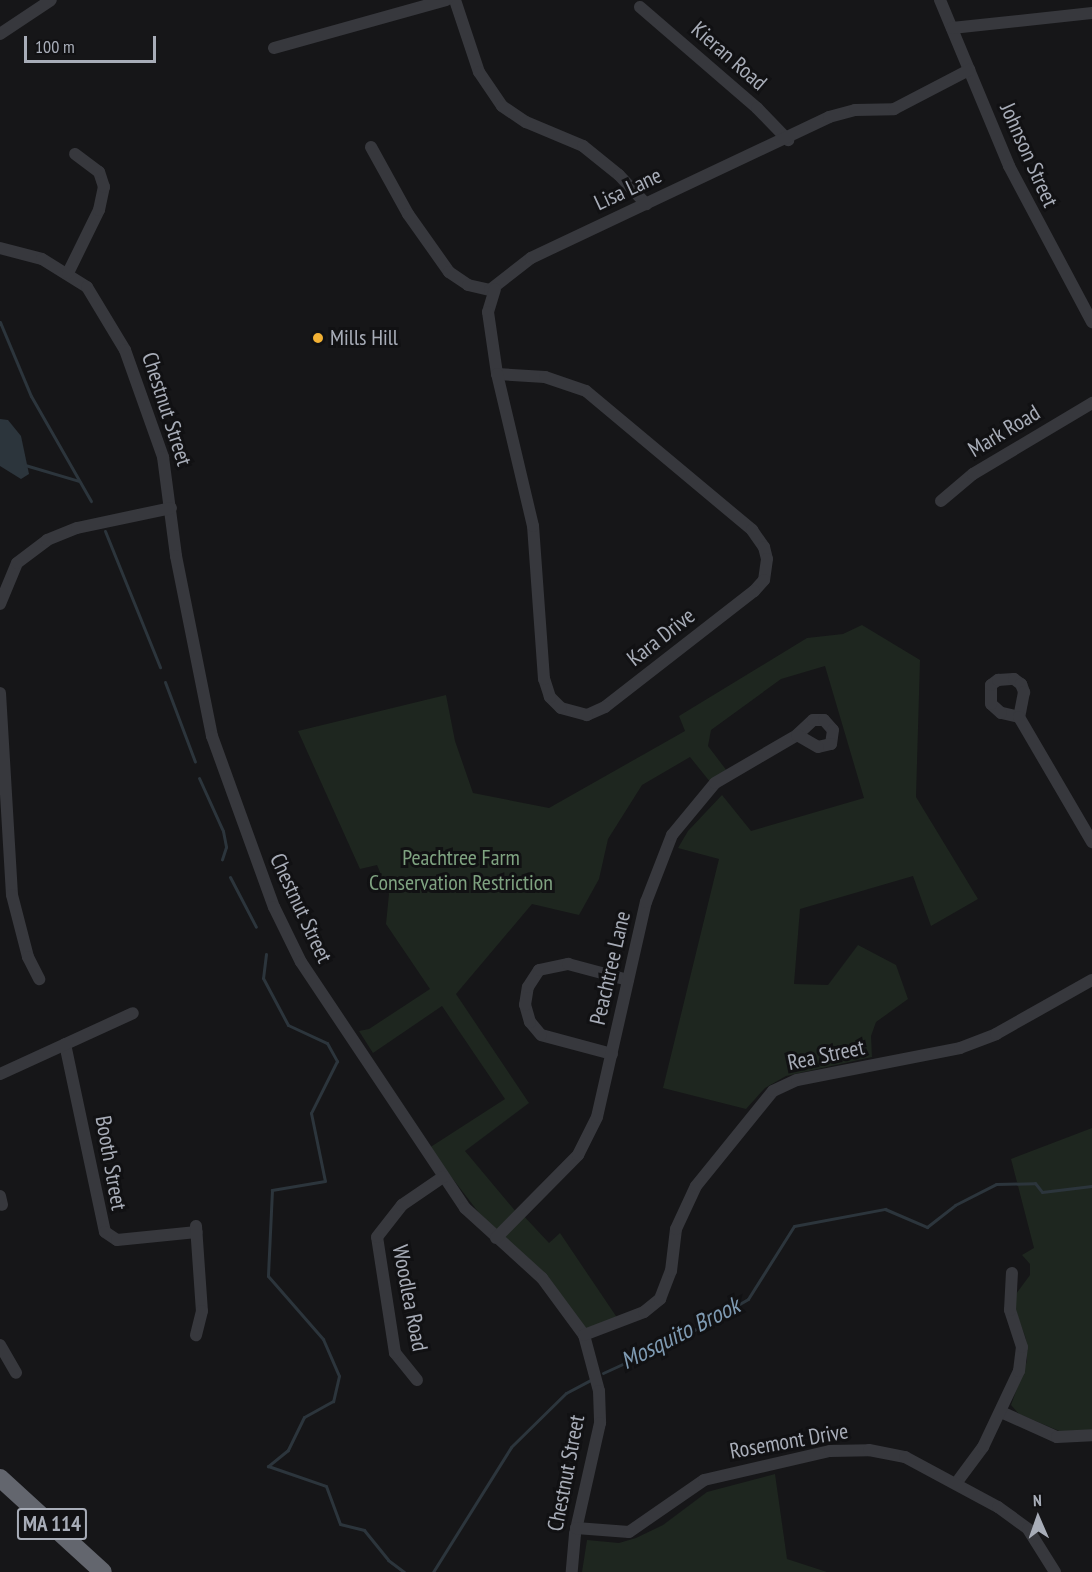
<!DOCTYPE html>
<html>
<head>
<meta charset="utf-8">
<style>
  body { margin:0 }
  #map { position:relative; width:1092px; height:1572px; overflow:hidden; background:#161618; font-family:"PT Sans Narrow",sans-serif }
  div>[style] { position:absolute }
  .green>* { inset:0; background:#1e261f }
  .water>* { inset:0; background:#2c353c }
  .stream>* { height:3px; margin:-1.5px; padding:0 1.5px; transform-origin:1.5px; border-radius:1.5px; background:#2c353c }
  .minor>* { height:12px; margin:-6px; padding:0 6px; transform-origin:6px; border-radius:6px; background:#37383d }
  .highway>* { height:18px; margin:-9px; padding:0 9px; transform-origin:9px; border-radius:9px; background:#63666e }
  .dots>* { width:16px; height:16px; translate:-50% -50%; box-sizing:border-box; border:3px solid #111113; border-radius:50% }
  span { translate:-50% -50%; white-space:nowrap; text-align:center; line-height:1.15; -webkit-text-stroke:6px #111113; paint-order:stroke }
  .shield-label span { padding:2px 4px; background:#111113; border:2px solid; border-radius:4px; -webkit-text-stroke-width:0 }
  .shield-label { font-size:21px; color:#a8adb8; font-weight:700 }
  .street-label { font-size:22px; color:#a8adb8 }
  .poi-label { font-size:22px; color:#a8adb8 }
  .left { translate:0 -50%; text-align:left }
  .park-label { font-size:22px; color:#7fa381 }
  .water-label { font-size:24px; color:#7f9bb3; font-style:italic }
  .north { position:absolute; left:1008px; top:1488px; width:60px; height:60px; -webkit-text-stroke:4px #111113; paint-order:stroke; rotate:358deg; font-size:16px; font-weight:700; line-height:24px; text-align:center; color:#a8adb8 }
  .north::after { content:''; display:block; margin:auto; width:21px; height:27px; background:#a8adb8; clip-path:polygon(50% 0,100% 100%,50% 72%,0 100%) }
  .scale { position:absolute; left:24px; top:36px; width:132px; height:27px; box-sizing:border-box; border:3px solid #a8adb8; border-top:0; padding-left:8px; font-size:18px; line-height:21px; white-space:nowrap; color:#a8adb8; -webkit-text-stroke:4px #111113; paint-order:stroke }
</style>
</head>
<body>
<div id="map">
  <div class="green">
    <i style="clip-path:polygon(862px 625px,920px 660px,916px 797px,978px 899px,931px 926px,913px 876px,800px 909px,794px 984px,828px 985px,858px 945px,896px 965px,908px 999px,876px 1022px,871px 1036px,872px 1057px,786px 1076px,765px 1088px,746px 1109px,663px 1088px,719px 859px,678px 848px,688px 831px,722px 795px,751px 831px,864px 798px,825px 666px,781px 679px,711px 730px,708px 746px,727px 771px,711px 783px,690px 757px,642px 785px,608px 839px,599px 879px,579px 915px,532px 904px,456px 994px,529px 1103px,465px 1151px,517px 1213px,496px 1235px,429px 1148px,505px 1099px,442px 1006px,373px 1053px,359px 1031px,369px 1029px,430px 989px,386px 924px,389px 894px,377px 865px,360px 869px,298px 731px,446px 695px,455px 741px,473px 793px,549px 808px,685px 731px,679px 716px,807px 638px,843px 634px)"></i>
    <i style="clip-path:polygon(1092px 1128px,1092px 1430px,1064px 1433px,1019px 1414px,1011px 1405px,1027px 1361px,1026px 1339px,1014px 1306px,1016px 1294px,1030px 1275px,1030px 1264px,1022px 1255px,1034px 1248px,1011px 1159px)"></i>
    <i style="clip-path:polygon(521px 1213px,549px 1243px,560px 1233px,620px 1322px,584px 1335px,568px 1309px,496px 1238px)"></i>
    <i style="clip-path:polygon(775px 1474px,787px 1559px,827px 1572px,582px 1572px,587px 1540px,619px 1543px,636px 1538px,663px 1525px,707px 1492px)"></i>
  </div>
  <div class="water">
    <i style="clip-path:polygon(0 419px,8px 420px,21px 436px,29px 474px,21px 479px,0 466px)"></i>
  </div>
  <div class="stream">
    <i style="left:0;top:322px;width:80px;rotate:67.3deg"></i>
    <i style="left:31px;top:396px;width:121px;rotate:60.3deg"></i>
    <i style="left:25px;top:465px;width:56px;rotate:16.5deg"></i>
    <i style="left:105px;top:531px;width:147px;rotate:68deg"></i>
    <i style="left:165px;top:682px;width:85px;rotate:69.4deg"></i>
    <i style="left:199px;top:778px;width:58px;rotate:65.6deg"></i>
    <i style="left:223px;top:831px;width:16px;rotate:79deg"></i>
    <i style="left:226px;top:847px;width:13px;rotate:108deg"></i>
    <i style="left:230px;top:877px;width:56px;rotate:62.5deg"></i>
    <i style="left:266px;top:954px;width:24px;rotate:97deg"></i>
    <i style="left:263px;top:978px;width:53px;rotate:62deg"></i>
    <i style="left:288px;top:1025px;width:43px;rotate:24.8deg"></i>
    <i style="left:327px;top:1043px;width:21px;rotate:61deg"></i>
    <i style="left:337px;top:1061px;width:58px;rotate:116.6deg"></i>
    <i style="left:311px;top:1113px;width:69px;rotate:78.4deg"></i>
    <i style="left:325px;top:1181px;width:54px;rotate:170.4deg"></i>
    <i style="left:272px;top:1190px;width:86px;rotate:92.7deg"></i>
    <i style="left:268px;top:1276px;width:84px;rotate:48.9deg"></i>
    <i style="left:323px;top:1339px;width:40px;rotate:66.6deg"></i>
    <i style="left:339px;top:1376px;width:26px;rotate:103deg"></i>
    <i style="left:333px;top:1401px;width:33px;rotate:151deg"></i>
    <i style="left:304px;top:1417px;width:37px;rotate:116deg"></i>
    <i style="left:288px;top:1450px;width:26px;rotate:141deg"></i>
    <i style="left:268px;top:1466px;width:61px;rotate:19deg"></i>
    <i style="left:326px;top:1486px;width:40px;rotate:69.8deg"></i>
    <i style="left:340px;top:1524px;width:25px;rotate:14deg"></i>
    <i style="left:364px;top:1530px;width:38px;rotate:51deg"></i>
    <i style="left:388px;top:1560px;width:20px;rotate:37deg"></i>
    <i style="left:603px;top:1373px;width:89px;rotate:-24.6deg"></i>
    <i style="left:684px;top:1336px;width:74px;rotate:-30deg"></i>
    <i style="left:748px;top:1299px;width:86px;rotate:-57.8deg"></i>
    <i style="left:794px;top:1226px;width:93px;rotate:-10.6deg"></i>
    <i style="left:885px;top:1209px;width:46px;rotate:23.2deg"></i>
    <i style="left:927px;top:1227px;width:36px;rotate:-38deg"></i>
    <i style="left:955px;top:1205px;width:46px;rotate:-27.1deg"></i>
    <i style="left:996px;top:1184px;width:39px;rotate:-1deg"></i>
    <i style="left:1035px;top:1183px;width:11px;rotate:52deg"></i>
    <i style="left:1042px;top:1192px;width:50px;rotate:-6.8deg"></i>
    <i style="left:433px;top:1572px;width:147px;rotate:-58deg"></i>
    <i style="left:511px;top:1447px;width:77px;rotate:-44.5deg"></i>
    <i style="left:566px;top:1393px;width:27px;rotate:-28deg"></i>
  </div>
  <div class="minor">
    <i style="left:455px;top:0;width:76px;rotate:71.6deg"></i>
    <i style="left:479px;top:72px;width:41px;rotate:55.9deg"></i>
    <i style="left:502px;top:106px;width:29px;rotate:34deg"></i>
    <i style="left:526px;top:122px;width:62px;rotate:22.8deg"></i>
    <i style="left:583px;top:146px;width:46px;rotate:38.9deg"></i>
    <i style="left:619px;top:175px;width:40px;rotate:47deg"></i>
    <i style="left:940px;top:0;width:180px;rotate:67.4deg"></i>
    <i style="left:1009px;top:166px;width:177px;rotate:62deg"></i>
    <i style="left:640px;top:7px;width:155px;rotate:40.8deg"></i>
    <i style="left:757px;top:108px;width:45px;rotate:45.9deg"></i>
    <i style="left:952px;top:28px;width:141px;rotate:-6.1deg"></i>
    <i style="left:0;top:34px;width:61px;rotate:-33.7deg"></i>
    <i style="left:274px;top:48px;width:179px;rotate:-15.6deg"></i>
    <i style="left:371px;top:147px;width:77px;rotate:61.1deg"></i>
    <i style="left:408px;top:214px;width:71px;rotate:54.7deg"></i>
    <i style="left:449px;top:272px;width:23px;rotate:34deg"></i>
    <i style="left:468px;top:285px;width:23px;rotate:13deg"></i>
    <i style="left:490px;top:290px;width:52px;rotate:-38deg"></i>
    <i style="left:531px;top:258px;width:330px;rotate:-25.3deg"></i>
    <i style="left:829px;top:117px;width:27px;rotate:-15deg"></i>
    <i style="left:855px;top:110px;width:39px;rotate:-1deg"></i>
    <i style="left:894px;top:109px;width:85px;rotate:-27.5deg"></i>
    <i style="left:0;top:248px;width:43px;rotate:14.7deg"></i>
    <i style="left:42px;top:259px;width:53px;rotate:31.9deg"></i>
    <i style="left:87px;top:287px;width:74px;rotate:58.9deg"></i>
    <i style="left:125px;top:350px;width:114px;rotate:70.4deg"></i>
    <i style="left:163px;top:457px;width:100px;rotate:82.5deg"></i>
    <i style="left:176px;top:556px;width:184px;rotate:78.7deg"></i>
    <i style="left:212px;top:736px;width:182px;rotate:70.1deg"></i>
    <i style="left:274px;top:907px;width:61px;rotate:63.9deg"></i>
    <i style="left:301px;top:962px;width:296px;rotate:56.3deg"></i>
    <i style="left:465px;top:1208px;width:104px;rotate:42.3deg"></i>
    <i style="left:542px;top:1278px;width:71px;rotate:53.6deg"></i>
    <i style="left:584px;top:1335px;width:58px;rotate:75deg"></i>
    <i style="left:599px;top:1391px;width:32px;rotate:88deg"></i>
    <i style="left:600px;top:1423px;width:114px;rotate:102.7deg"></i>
    <i style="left:575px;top:1534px;width:38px;rotate:95deg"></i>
    <i style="left:68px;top:273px;width:70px;rotate:-63.8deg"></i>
    <i style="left:99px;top:210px;width:24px;rotate:-78deg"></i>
    <i style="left:104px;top:187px;width:16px;rotate:-108deg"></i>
    <i style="left:99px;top:172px;width:30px;rotate:-143deg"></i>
    <i style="left:495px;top:289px;width:24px;rotate:107deg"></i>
    <i style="left:488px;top:312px;width:63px;rotate:81.7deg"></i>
    <i style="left:497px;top:374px;width:48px;rotate:3.6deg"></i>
    <i style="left:545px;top:377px;width:43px;rotate:18.9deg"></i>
    <i style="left:586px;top:391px;width:217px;rotate:39.9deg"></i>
    <i style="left:752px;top:530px;width:21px;rotate:55deg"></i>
    <i style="left:764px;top:547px;width:12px;rotate:76deg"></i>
    <i style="left:767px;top:559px;width:21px;rotate:98deg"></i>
    <i style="left:764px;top:580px;width:15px;rotate:132deg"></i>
    <i style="left:754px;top:591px;width:189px;rotate:142.1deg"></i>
    <i style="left:605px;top:707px;width:20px;rotate:156deg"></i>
    <i style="left:587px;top:715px;width:27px;rotate:-165deg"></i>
    <i style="left:561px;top:708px;width:16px;rotate:-135deg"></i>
    <i style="left:550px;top:697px;width:19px;rotate:-108deg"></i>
    <i style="left:544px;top:679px;width:153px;rotate:-94.1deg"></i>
    <i style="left:533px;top:526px;width:156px;rotate:-103.3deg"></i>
    <i style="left:941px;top:501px;width:42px;rotate:-40.2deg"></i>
    <i style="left:973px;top:474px;width:139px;rotate:-30.8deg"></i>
    <i style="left:0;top:604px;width:44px;rotate:-67.5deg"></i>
    <i style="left:17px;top:563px;width:38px;rotate:-37deg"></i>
    <i style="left:47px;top:540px;width:32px;rotate:-22deg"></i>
    <i style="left:77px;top:528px;width:96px;rotate:-12deg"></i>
    <i style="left:0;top:693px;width:202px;rotate:86.6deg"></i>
    <i style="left:12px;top:895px;width:64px;rotate:75.5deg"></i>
    <i style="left:28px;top:957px;width:25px;rotate:63deg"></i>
    <i style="left:1019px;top:717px;width:18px;rotate:-167deg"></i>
    <i style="left:1001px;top:713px;width:13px;rotate:-138deg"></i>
    <i style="left:991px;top:704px;width:19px;rotate:-90deg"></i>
    <i style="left:991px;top:685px;width:9px;rotate:-36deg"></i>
    <i style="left:998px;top:680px;width:16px;rotate:-4deg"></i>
    <i style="left:1014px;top:679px;width:9px;rotate:36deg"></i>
    <i style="left:1021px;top:684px;width:9px;rotate:69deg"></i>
    <i style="left:1024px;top:692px;width:25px;rotate:101deg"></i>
    <i style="left:1019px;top:717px;width:145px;rotate:59.7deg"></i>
    <i style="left:65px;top:1044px;width:192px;rotate:78deg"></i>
    <i style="left:105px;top:1232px;width:14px;rotate:34deg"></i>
    <i style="left:117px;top:1240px;width:80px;rotate:-5.7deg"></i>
    <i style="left:612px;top:1054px;width:73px;rotate:-165deg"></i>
    <i style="left:541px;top:1035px;width:17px;rotate:-130deg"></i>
    <i style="left:530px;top:1022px;width:18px;rotate:-106deg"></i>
    <i style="left:525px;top:1005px;width:18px;rotate:-81deg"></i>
    <i style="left:528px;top:987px;width:20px;rotate:-57deg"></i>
    <i style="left:539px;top:970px;width:30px;rotate:-12deg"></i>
    <i style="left:568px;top:964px;width:62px;rotate:14.9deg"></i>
    <i style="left:0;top:1074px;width:146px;rotate:-24.6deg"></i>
    <i style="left:0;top:1196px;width:9px;rotate:77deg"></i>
    <i style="left:196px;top:1226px;width:85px;rotate:86deg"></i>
    <i style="left:202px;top:1311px;width:25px;rotate:104deg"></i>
    <i style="left:496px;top:1238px;width:117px;rotate:-45.3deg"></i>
    <i style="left:578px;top:1155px;width:42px;rotate:-63.4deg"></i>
    <i style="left:597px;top:1117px;width:221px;rotate:-77.2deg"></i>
    <i style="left:646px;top:902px;width:72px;rotate:-68.8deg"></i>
    <i style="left:672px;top:835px;width:67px;rotate:-50.4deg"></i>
    <i style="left:715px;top:783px;width:95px;rotate:-30.3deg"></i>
    <i style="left:797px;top:735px;width:22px;rotate:-43deg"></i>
    <i style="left:813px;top:720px;width:11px"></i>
    <i style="left:824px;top:720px;width:13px;rotate:48deg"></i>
    <i style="left:833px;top:730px;width:14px;rotate:98deg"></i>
    <i style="left:831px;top:744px;width:13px;rotate:167deg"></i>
    <i style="left:818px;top:747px;width:24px;rotate:-150deg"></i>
    <i style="left:584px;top:1335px;width:64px;rotate:-21deg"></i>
    <i style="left:644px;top:1312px;width:21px;rotate:-39deg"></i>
    <i style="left:660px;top:1299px;width:30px;rotate:-69deg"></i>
    <i style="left:671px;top:1271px;width:42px;rotate:-83.2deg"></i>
    <i style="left:676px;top:1229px;width:47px;rotate:-65.1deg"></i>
    <i style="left:696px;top:1186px;width:122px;rotate:-51deg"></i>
    <i style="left:773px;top:1091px;width:26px;rotate:-25deg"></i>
    <i style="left:797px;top:1080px;width:166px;rotate:-11.1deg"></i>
    <i style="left:960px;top:1048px;width:39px;rotate:-21deg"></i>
    <i style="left:996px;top:1034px;width:110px;rotate:-29.4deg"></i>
    <i style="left:0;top:1345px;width:32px;rotate:60deg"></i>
    <i style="left:417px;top:1380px;width:35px;rotate:-129deg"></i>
    <i style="left:395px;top:1353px;width:117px;rotate:-98.8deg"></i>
    <i style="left:377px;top:1237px;width:41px;rotate:-52deg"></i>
    <i style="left:402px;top:1205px;width:50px;rotate:-34.3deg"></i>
    <i style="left:1001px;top:1412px;width:61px;rotate:24.1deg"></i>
    <i style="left:1057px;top:1437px;width:35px;rotate:-3deg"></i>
    <i style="left:957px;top:1482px;width:44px;rotate:-53.4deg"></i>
    <i style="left:983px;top:1447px;width:84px;rotate:-64.7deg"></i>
    <i style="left:1019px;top:1371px;width:24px;rotate:-83deg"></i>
    <i style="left:1022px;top:1347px;width:39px;rotate:-108deg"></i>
    <i style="left:1010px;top:1310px;width:37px;rotate:-87deg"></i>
    <i style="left:576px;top:1528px;width:53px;rotate:4.3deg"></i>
    <i style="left:629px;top:1532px;width:91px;rotate:-34.7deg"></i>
    <i style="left:704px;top:1480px;width:129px;rotate:-13deg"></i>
    <i style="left:830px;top:1451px;width:39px;rotate:-1deg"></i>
    <i style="left:869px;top:1450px;width:37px;rotate:11deg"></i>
    <i style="left:905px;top:1457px;width:106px;rotate:28.3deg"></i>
    <i style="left:998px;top:1507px;width:37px;rotate:36deg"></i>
    <i style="left:1028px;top:1529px;width:51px;rotate:57.9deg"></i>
  </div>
  <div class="highway">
    <i style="left:0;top:1478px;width:139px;rotate:42.4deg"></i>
  </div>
  <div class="dots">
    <i style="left:318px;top:338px;background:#f2b134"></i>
  </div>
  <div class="shield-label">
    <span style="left:52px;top:1524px">MA 114</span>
  </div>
  <div class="street-label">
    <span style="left:729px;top:56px;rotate:41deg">Kieran Road</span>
    <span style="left:1029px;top:155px;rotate:66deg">Johnson Street</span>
    <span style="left:628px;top:189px;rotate:-25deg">Lisa Lane</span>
    <span style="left:167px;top:409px;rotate:72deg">Chestnut Street</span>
    <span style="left:1004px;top:431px;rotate:-31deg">Mark Road</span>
    <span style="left:661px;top:637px;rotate:-38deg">Kara Drive</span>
    <span style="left:301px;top:908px;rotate:65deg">Chestnut Street</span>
    <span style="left:610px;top:968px;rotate:-77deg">Peachtree Lane</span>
    <span style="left:826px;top:1055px;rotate:-12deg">Rea Street</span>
    <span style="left:111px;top:1163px;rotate:80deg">Booth Street</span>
    <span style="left:410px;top:1298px;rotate:79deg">Woodlea Road</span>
    <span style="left:789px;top:1441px;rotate:-10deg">Rosemont Drive</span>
    <span style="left:566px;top:1473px;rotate:-79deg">Chestnut Street</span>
  </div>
  <div class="poi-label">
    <span class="left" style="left:330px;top:338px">Mills Hill</span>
  </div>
  <div class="park-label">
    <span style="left:461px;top:870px">Peachtree Farm<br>Conservation Restriction</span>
  </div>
  <div class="water-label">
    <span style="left:680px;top:1333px;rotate:-27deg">Mosquito Brook</span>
  </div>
  <div class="north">N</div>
  <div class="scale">100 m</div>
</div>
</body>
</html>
